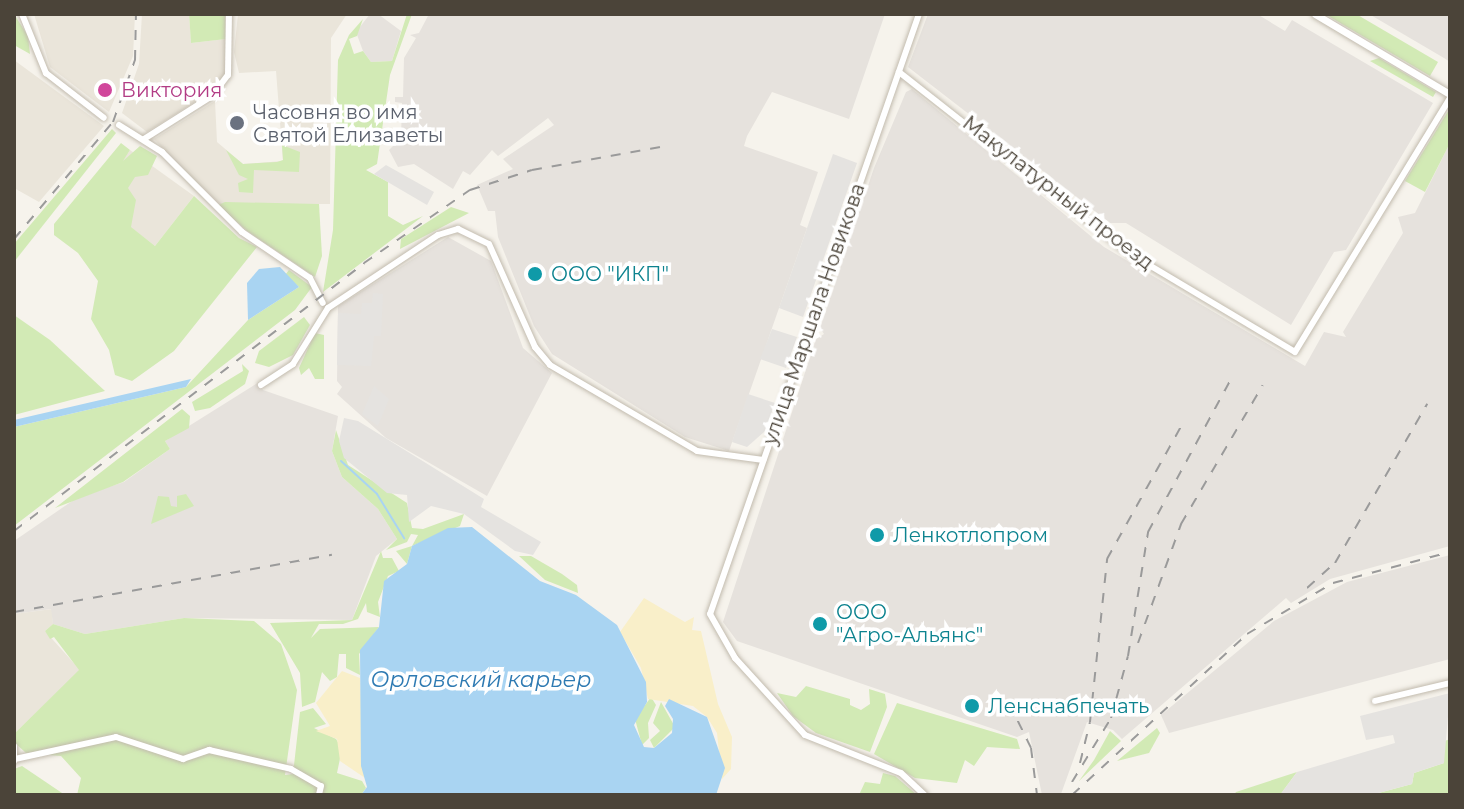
<!DOCTYPE html>
<html>
<head>
<meta charset="utf-8">
<style>
  body { margin:0 }
  #map { position:relative; width:1464px; height:809px; overflow:hidden; background:#f6f3ec; font-family:Montserrat,sans-serif }
  div>[style] { position:absolute }
  .residential>* { inset:0; background:#eae5da }
  .industrial>* { inset:0; background:#e6e2dd }
  .green>* { inset:0; background:#d2eab5 }
  .sand>* { inset:0; background:#f9efc9 }
  .parking>* { inset:0; background:#e5e3e0 }
  .water>* { inset:0; background:#a9d4f2 }
  .stream>* { height:2px; margin:-1px; padding:0 1px; transform-origin:1px; border-radius:1px; background:#a9d4f2 }
  .roads { filter:drop-shadow(0 0 2px #c2bbae) drop-shadow(0 0 2px #c2bbae) }
  .minor>* { height:6px; margin:-3px; padding:0 3px; transform-origin:3px; border-radius:3px; background:#fff }
  .tertiary>* { height:7px; margin:-3.5px; padding:0 3.5px; transform-origin:3.5px; border-radius:3.5px; background:#fff }
  .rail>* { height:2px; margin-top:-1px; transform-origin:0; background:repeating-linear-gradient(90deg,#9a9a9a 0 10px,transparent 0 20px) }
  .dots>* { width:22px; height:22px; translate:-50% -50%; box-sizing:border-box; border:4px solid #fff; border-radius:50% }
  span { translate:-50% -50%; white-space:nowrap; text-align:center; line-height:1.15; -webkit-text-stroke:7px #fff; paint-order:stroke }
  .hotel-label { font-size:20px; color:#b23c85 }
  .left { translate:0 -50%; text-align:left }
  .worship-label { font-size:20px; color:#5b616d }
  .street-label { font-size:20px; color:#4b4439 }
  .culture-label { font-size:20px; color:#0d838f }
  .water-label { font-size:22px; color:#2e7ab2; font-style:italic }
  .frame { position:absolute; inset:0; border:16px solid #4b4439; pointer-events:none }
</style>
</head>
<body>
<div id="map">
  <div class="residential">
    <i style="clip-path:polygon(34px 14px,135px 14px,133px 56px,109px 112px,50px 67px)"></i>
    <i style="clip-path:polygon(142px 14px,189px 14px,191px 43px,226px 39px,228px 70px,211px 92px,147px 132px,122px 113px,139px 64px)"></i>
    <i style="clip-path:polygon(238px 14px,347px 14px,331px 38px,330px 204px,215px 204px,154px 139px,215px 101px,217px 142px,243px 164px,283px 161px,276px 71px,239px 73px,234px 52px)"></i>
    <i style="clip-path:polygon(14px 60px,104px 126px,39px 202px,14px 188px)"></i>
    <i style="clip-path:polygon(130px 150px,194px 196px,155px 246px,95px 200px)"></i>
    <i style="clip-path:polygon(52px 609px,53px 624px,45px 631px,80px 670px,14px 734px,14px 614px)"></i>
  </div>
  <div class="industrial">
    <i style="clip-path:polygon(370px 14px,378px 14px,401px 31px,392px 61px,371px 62px,363px 51px,356px 32px)"></i>
    <i style="clip-path:polygon(429px 14px,885px 14px,849px 119px,772px 92px,747px 136px,744px 146px,818px 172px,800px 225px,807px 228px,729px 451px,685px 437px,552px 354px,534px 326px,498px 237px,495px 211px,488px 211px,477px 185px,513px 169px,503px 159px,554px 125px,548px 118px,498px 156px,492px 150px,470px 175px,463px 171px,453px 189px,414px 164px,398px 167px,389px 150px,401px 138px,402px 103px,395px 102px,395px 97px,403px 97px,404px 58px,416px 38px,410px 35px,419px 33px)"></i>
    <i style="clip-path:polygon(928px 14px,1257px 14px,1285px 31px,1292px 20px,1433px 103px,1346px 250px,1334px 252px,1291px 325px,1126px 223px,1110px 223px,908px 67px)"></i>
    <i style="clip-path:polygon(1369px 14px,1450px 14px,1450px 62px,1444px 58px)"></i>
    <i style="clip-path:polygon(912px 89px,1104px 247px,1305px 366px,1324px 332px,1346px 337px,1343px 332px,1403px 233px,1398px 217px,1415px 213px,1450px 143px,1450px 546px,1330px 579px,1291px 603px,1286px 598px,1122px 739px,1113px 730px,1087px 722px,1061px 794px,1042px 795px,1029px 732px,1017px 737px,737px 641px,723px 622px,816px 339px,824px 334px,820px 328px,874px 168px,906px 92px)"></i>
    <i style="clip-path:polygon(448px 237px,491px 261px,523px 348px,552px 373px,487px 496px,386px 438px,337px 394px,342px 387px,337px 381px,338px 306px)"></i>
    <i style="clip-path:polygon(259px 382px,263px 390px,338px 416px,332px 451px,342px 477px,378px 509px,397px 539px,376px 556px,352px 620px,184px 618px,85px 634px,53px 624px,51px 609px,14px 614px,14px 541px,78px 497px,124px 482px,170px 449px,165px 441px)"></i>
    <i style="clip-path:polygon(1450px 555px,1450px 659px,1169px 733px,1161px 715px,1274px 621px,1347px 582px)"></i>
  </div>
  <div class="green">
    <i style="clip-path:polygon(14px 14px,28px 36px,30px 54px,14px 45px)"></i>
    <i style="clip-path:polygon(189px 14px,225px 14px,226px 39px,191px 43px)"></i>
    <i style="clip-path:polygon(407px 14px,412px 14px,390px 75px,377px 164px,366px 170px,388px 182px,388px 216px,403px 225px,423px 216px,323px 292px,333px 230px,338px 60px,349px 35px,363px 19px,357px 36px,349px 39px,354px 54px,363px 51px,371px 62px,392px 61px)"></i>
    <i style="clip-path:polygon(1325px 14px,1356px 14px,1438px 62px,1430px 76px)"></i>
    <i style="clip-path:polygon(1379px 58px,1436px 92px,1433px 97px,1370px 61px)"></i>
    <i style="clip-path:polygon(1450px 108px,1450px 143px,1425px 192px,1405px 181px)"></i>
    <i style="clip-path:polygon(112px 129px,116px 133px,14px 262px,14px 244px)"></i>
    <i style="clip-path:polygon(121px 143px,130px 150px,123px 161px,140px 146px,157px 156px,148px 175px,135px 177px,128px 188px,136px 200px,131px 227px,155px 246px,194px 196px,239px 238px,257px 247px,174px 351px,132px 381px,115px 375px,109px 350px,91px 319px,98px 281px,78px 253px,54px 235px,54px 224px)"></i>
    <i style="clip-path:polygon(282px 145px,300px 152px,299px 172px,254px 170px,253px 193px,239px 192px,238px 183px,248px 179px,239px 175px,226px 150px,243px 164px,277px 162px,283px 160px)"></i>
    <i style="clip-path:polygon(225px 202px,319px 204px,322px 256px,315px 277px,247px 231px,218px 205px)"></i>
    <i style="clip-path:polygon(451px 207px,469px 213px,400px 249px,401px 239px)"></i>
    <i style="clip-path:polygon(289px 270px,312px 287px,295px 310px,14px 526px,14px 427px,186px 387px,248px 320px,299px 287px,285px 275px)"></i>
    <i style="clip-path:polygon(14px 315px,50px 340px,105px 391px,14px 415px)"></i>
    <i style="clip-path:polygon(304px 317px,310px 325px,293px 355px,269px 367px,255px 363px,259px 351px)"></i>
    <i style="clip-path:polygon(315px 333px,324px 335px,324px 379px,315px 379px,309px 368px,301px 375px,299px 368px)"></i>
    <i style="clip-path:polygon(242px 364px,249px 371px,245px 384px,210px 408px,195px 411px,192px 402px,243px 371px)"></i>
    <i style="clip-path:polygon(182px 409px,190px 416px,189px 428px,165px 441px,170px 449px,123px 482px,55px 508px)"></i>
    <i style="clip-path:polygon(336px 430px,348px 465px,407px 503px,412px 528px,423px 529px,464px 514px,460px 526px,412px 546px,407px 564px,396px 551px,412px 546px,418px 535px,411px 534px,407px 542px,386px 550px,397px 539px,378px 509px,342px 477px,332px 451px)"></i>
    <i style="clip-path:polygon(186px 494px,194px 506px,151px 524px,158px 496px,169px 497px,171px 506px,177px 507px,177px 496px)"></i>
    <i style="clip-path:polygon(381px 551px,383px 558px,392px 558px,399px 571px,388px 576px,378px 602px,380px 617px,367px 612px,366px 603px,358px 619px,343px 624px,319px 624px,311px 638px,320px 629px,379px 627px,359px 654px,360px 675px,346px 668px,346px 654px,339px 654px,337px 677px,330px 681px,322px 672px,315px 702px,302px 707px,300px 673px,270px 623px,352px 620px)"></i>
    <i style="clip-path:polygon(519px 556px,531px 556px,562px 574px,577px 585px,578px 593px,545px 580px)"></i>
    <i style="clip-path:polygon(184px 618px,254px 621px,281px 644px,297px 690px,285px 775px,293px 774px,300px 712px,313px 708px,326px 724px,314px 728px,336px 739px,342px 749px,337px 773px,362px 781px,366px 788px,361px 795px,77px 795px,81px 778px,61px 756px,26px 753px,14px 742px,14px 734px,79px 670px,54px 637px,50px 639px,45px 631px,53px 624px,85px 634px)"></i>
    <i style="clip-path:polygon(806px 686px,850px 699px,850px 705px,861px 710px,870px 704px,869px 689px,885px 694px,887px 707px,870px 752px,816px 733px,793px 716px,777px 693px,796px 697px)"></i>
    <i style="clip-path:polygon(651px 697px,656px 705px,648px 723px,649px 738px,642px 745px,635px 719px)"></i>
    <i style="clip-path:polygon(661px 702px,675px 727px,654px 748px,650px 740px,660px 731px,653px 723px)"></i>
    <i style="clip-path:polygon(897px 703px,1017px 739px,1020px 749px,987px 747px,974px 766px,965px 760px,957px 783px,915px 778px,874px 754px)"></i>
    <i style="clip-path:polygon(1157px 728px,1160px 733px,1149px 753px,1117px 761px)"></i>
    <i style="clip-path:polygon(1110px 731px,1121px 741px,1079px 781px,1094px 760px)"></i>
    <i style="clip-path:polygon(1450px 739px,1450px 795px,1371px 795px,1412px 784px,1414px 773px,1444px 763px,1442px 742px)"></i>
    <i style="clip-path:polygon(22px 766px,65px 795px,14px 795px,14px 769px)"></i>
    <i style="clip-path:polygon(1297px 772px,1280px 795px,1234px 795px,1236px 792px)"></i>
    <i style="clip-path:polygon(883px 773px,895px 776px,917px 795px,859px 795px,865px 782px,880px 784px)"></i>
  </div>
  <div class="sand">
    <i style="clip-path:polygon(644px 598px,685px 622px,694px 617px,692px 630px,701px 631px,718px 704px,732px 737px,731px 769px,722px 779px,717px 733px,707px 717px,693px 706px,648px 699px,641px 668px,620px 632px)"></i>
    <i style="clip-path:polygon(342px 671px,360px 678px,365px 778px,340px 761px,337px 739px,316px 731px,330px 726px,316px 703px)"></i>
  </div>
  <div class="parking">
    <i style="clip-path:polygon(833px 154px,857px 163px,803px 317px,779px 308px)"></i>
    <i style="clip-path:polygon(386px 165px,434px 192px,427px 205px,374px 174px)"></i>
    <i style="clip-path:polygon(373px 293px,383px 294px,381px 336px,374px 336px,371px 366px,337px 365px,338px 313px,361px 314px,362px 303px,372px 303px)"></i>
    <i style="clip-path:polygon(772px 329px,797px 337px,786px 368px,760px 359px)"></i>
    <i style="clip-path:polygon(374px 386px,389px 399px,378px 426px,362px 414px)"></i>
    <i style="clip-path:polygon(748px 394px,775px 403px,765px 431px,747px 447px,732px 442px)"></i>
    <i style="clip-path:polygon(344px 418px,358px 421px,484px 499px,481px 507px,541px 542px,533px 555px,515px 551px,464px 514px,431px 506px,409px 522px,407px 495px,387px 493px,344px 458px,339px 441px)"></i>
    <i style="clip-path:polygon(1450px 693px,1444px 763px,1414px 773px,1412px 784px,1371px 795px,1280px 795px,1297px 772px,1395px 743px,1393px 735px,1366px 740px,1360px 716px)"></i>
  </div>
  <div class="water">
    <i style="clip-path:polygon(280px 267px,299px 287px,248px 320px,247px 283px,259px 269px)"></i>
    <i style="clip-path:polygon(191px 379px,186px 387px,14px 427px,14px 420px)"></i>
    <i style="clip-path:polygon(472px 527px,540px 581px,576px 595px,617px 625px,646px 682px,647px 702px,634px 725px,644px 747px,654px 748px,672px 733px,673px 719px,665px 706px,669px 699px,707px 717px,725px 768px,716px 795px,361px 795px,367px 787px,361px 766px,360px 650px,379px 627px,384px 581px,407px 564px,412px 546px,448px 528px)"></i>
  </div>
  <div class="stream">
    <i style="left:341px;top:461px;width:49px;rotate:42.5deg"></i>
    <i style="left:377px;top:494px;width:52px;rotate:58.5deg"></i>
  </div>
  <div class="roads">
    <div class="minor">
      <i style="left:22px;top:14px;width:64px;rotate:67.9deg"></i>
      <i style="left:46px;top:73px;width:73px;rotate:37.8deg"></i>
      <i style="left:919px;top:14px;width:635px;rotate:109.2deg"></i>
      <i style="left:710px;top:614px;width:51px;rotate:60.4deg"></i>
      <i style="left:735px;top:658px;width:104px;rotate:47.7deg"></i>
      <i style="left:805px;top:735px;width:103px;rotate:21.6deg"></i>
      <i style="left:901px;top:773px;width:33px;rotate:43deg"></i>
      <i style="left:899px;top:72px;width:293px;rotate:38.2deg"></i>
      <i style="left:1129px;top:253px;width:193px;rotate:30.8deg"></i>
      <i style="left:1295px;top:352px;width:298px;rotate:-58.6deg"></i>
      <i style="left:119px;top:125px;width:51px;rotate:32.1deg"></i>
      <i style="left:162px;top:152px;width:113px;rotate:45deg"></i>
      <i style="left:242px;top:232px;width:82px;rotate:34.1deg"></i>
      <i style="left:310px;top:278px;width:28px;rotate:63deg"></i>
      <i style="left:144px;top:139px;width:80px;rotate:-32.3deg"></i>
      <i style="left:212px;top:96px;width:26px;rotate:-53deg"></i>
      <i style="left:228px;top:75px;width:61px;rotate:-89.1deg"></i>
      <i style="left:261px;top:385px;width:38px;rotate:-33deg"></i>
      <i style="left:293px;top:364px;width:66px;rotate:-58deg"></i>
      <i style="left:328px;top:308px;width:132px;rotate:-33.6deg"></i>
      <i style="left:438px;top:235px;width:21px;rotate:-17deg"></i>
      <i style="left:458px;top:229px;width:34px;rotate:26deg"></i>
      <i style="left:489px;top:244px;width:113px;rotate:65.9deg"></i>
      <i style="left:535px;top:347px;width:23px;rotate:50deg"></i>
      <i style="left:550px;top:365px;width:170px;rotate:30.3deg"></i>
      <i style="left:697px;top:451px;width:67px;rotate:7.8deg"></i>
      <i style="left:1375px;top:701px;width:77px;rotate:-13.5deg"></i>
      <i style="left:14px;top:746px;width:15px;rotate:90deg"></i>
      <i style="left:15px;top:759px;width:103px;rotate:-12.3deg"></i>
      <i style="left:116px;top:737px;width:71px;rotate:18.2deg"></i>
      <i style="left:183px;top:759px;width:28px;rotate:-19deg"></i>
      <i style="left:209px;top:750px;width:84px;rotate:13deg"></i>
      <i style="left:291px;top:769px;width:34px;rotate:30deg"></i>
      <i style="left:321px;top:786px;width:9px;rotate:103deg"></i>
    </div>
    <div class="tertiary">
      <i style="left:1315px;top:14px;width:157px;rotate:30.7deg"></i>
    </div>
  </div>
  <div class="rail">
    <i style="left:14px;top:239px;width:153px;rotate:-49.8deg"></i>
    <i style="left:113px;top:122px;width:66px;rotate:-70.5deg"></i>
    <i style="left:135px;top:60px;width:46px;rotate:-88.8deg"></i>
    <i style="left:14px;top:531px;width:441px;rotate:-37.4deg"></i>
    <i style="left:364px;top:263px;width:129px;rotate:-34.6deg"></i>
    <i style="left:470px;top:190px;width:65px;rotate:-17.9deg"></i>
    <i style="left:532px;top:170px;width:136px;rotate:-10.2deg"></i>
    <i style="left:1307px;top:588px;width:38px;rotate:-42deg"></i>
    <i style="left:1335px;top:563px;width:184px;rotate:-59.9deg"></i>
    <i style="left:14px;top:612px;width:323px;rotate:-10.2deg"></i>
    <i style="left:1138px;top:643px;width:127px;rotate:-70.1deg"></i>
    <i style="left:1181px;top:524px;width:161px;rotate:-59.5deg"></i>
    <i style="left:1009px;top:703px;width:50px;rotate:63.9deg"></i>
    <i style="left:1031px;top:748px;width:47px;rotate:82.7deg"></i>
    <i style="left:1080px;top:763px;width:42px;rotate:-76.3deg"></i>
    <i style="left:1090px;top:722px;width:164px;rotate:-84deg"></i>
    <i style="left:1107px;top:559px;width:158px;rotate:-60.8deg"></i>
    <i style="left:1072px;top:782px;width:75px;rotate:-58.6deg"></i>
    <i style="left:1111px;top:718px;width:64px;rotate:-74.7deg"></i>
    <i style="left:1128px;top:656px;width:126px;rotate:-80.8deg"></i>
    <i style="left:1148px;top:532px;width:174px;rotate:-61.5deg"></i>
    <i style="left:1049px;top:795px;width:1px;rotate:-90deg"></i>
    <i style="left:1072px;top:795px;width:238px;rotate:-42.6deg"></i>
    <i style="left:1247px;top:634px;width:100px;rotate:-30.7deg"></i>
    <i style="left:1333px;top:583px;width:121px;rotate:-14.8deg"></i>
  </div>
  <div class="dots">
    <i style="left:105px;top:90px;background:#d1479c"></i>
    <i style="left:237px;top:123px;background:#6b7280"></i>
    <i style="left:535px;top:274px;background:#0f9aa8"></i>
    <i style="left:877px;top:535px;background:#0f9aa8"></i>
    <i style="left:820px;top:624px;background:#0f9aa8"></i>
    <i style="left:972px;top:706px;background:#0f9aa8"></i>
  </div>
  <div class="hotel-label">
    <span class="left" style="left:121px;top:90px">Виктория</span>
  </div>
  <div class="worship-label">
    <span class="left" style="left:253px;top:124px">Часовня во имя<br>Святой Елизаветы</span>
  </div>
  <div class="street-label">
    <span style="left:1058px;top:193px;rotate:38deg">Макулатурный проезд</span>
    <span style="left:814px;top:314px;rotate:-71deg">улица Маршала Новикова</span>
  </div>
  <div class="culture-label">
    <span class="left" style="left:551px;top:274px">ООО "ИКП"</span>
    <span class="left" style="left:893px;top:535px">Ленкотлопром</span>
    <span class="left" style="left:836px;top:624px">ООО<br>"Агро-Альянс"</span>
    <span class="left" style="left:988px;top:706px">Ленснабпечать</span>
  </div>
  <div class="water-label">
    <span style="left:481px;top:680px">Орловский карьер</span>
  </div>
  <div class="frame"></div>
</div>
</body>
</html>
